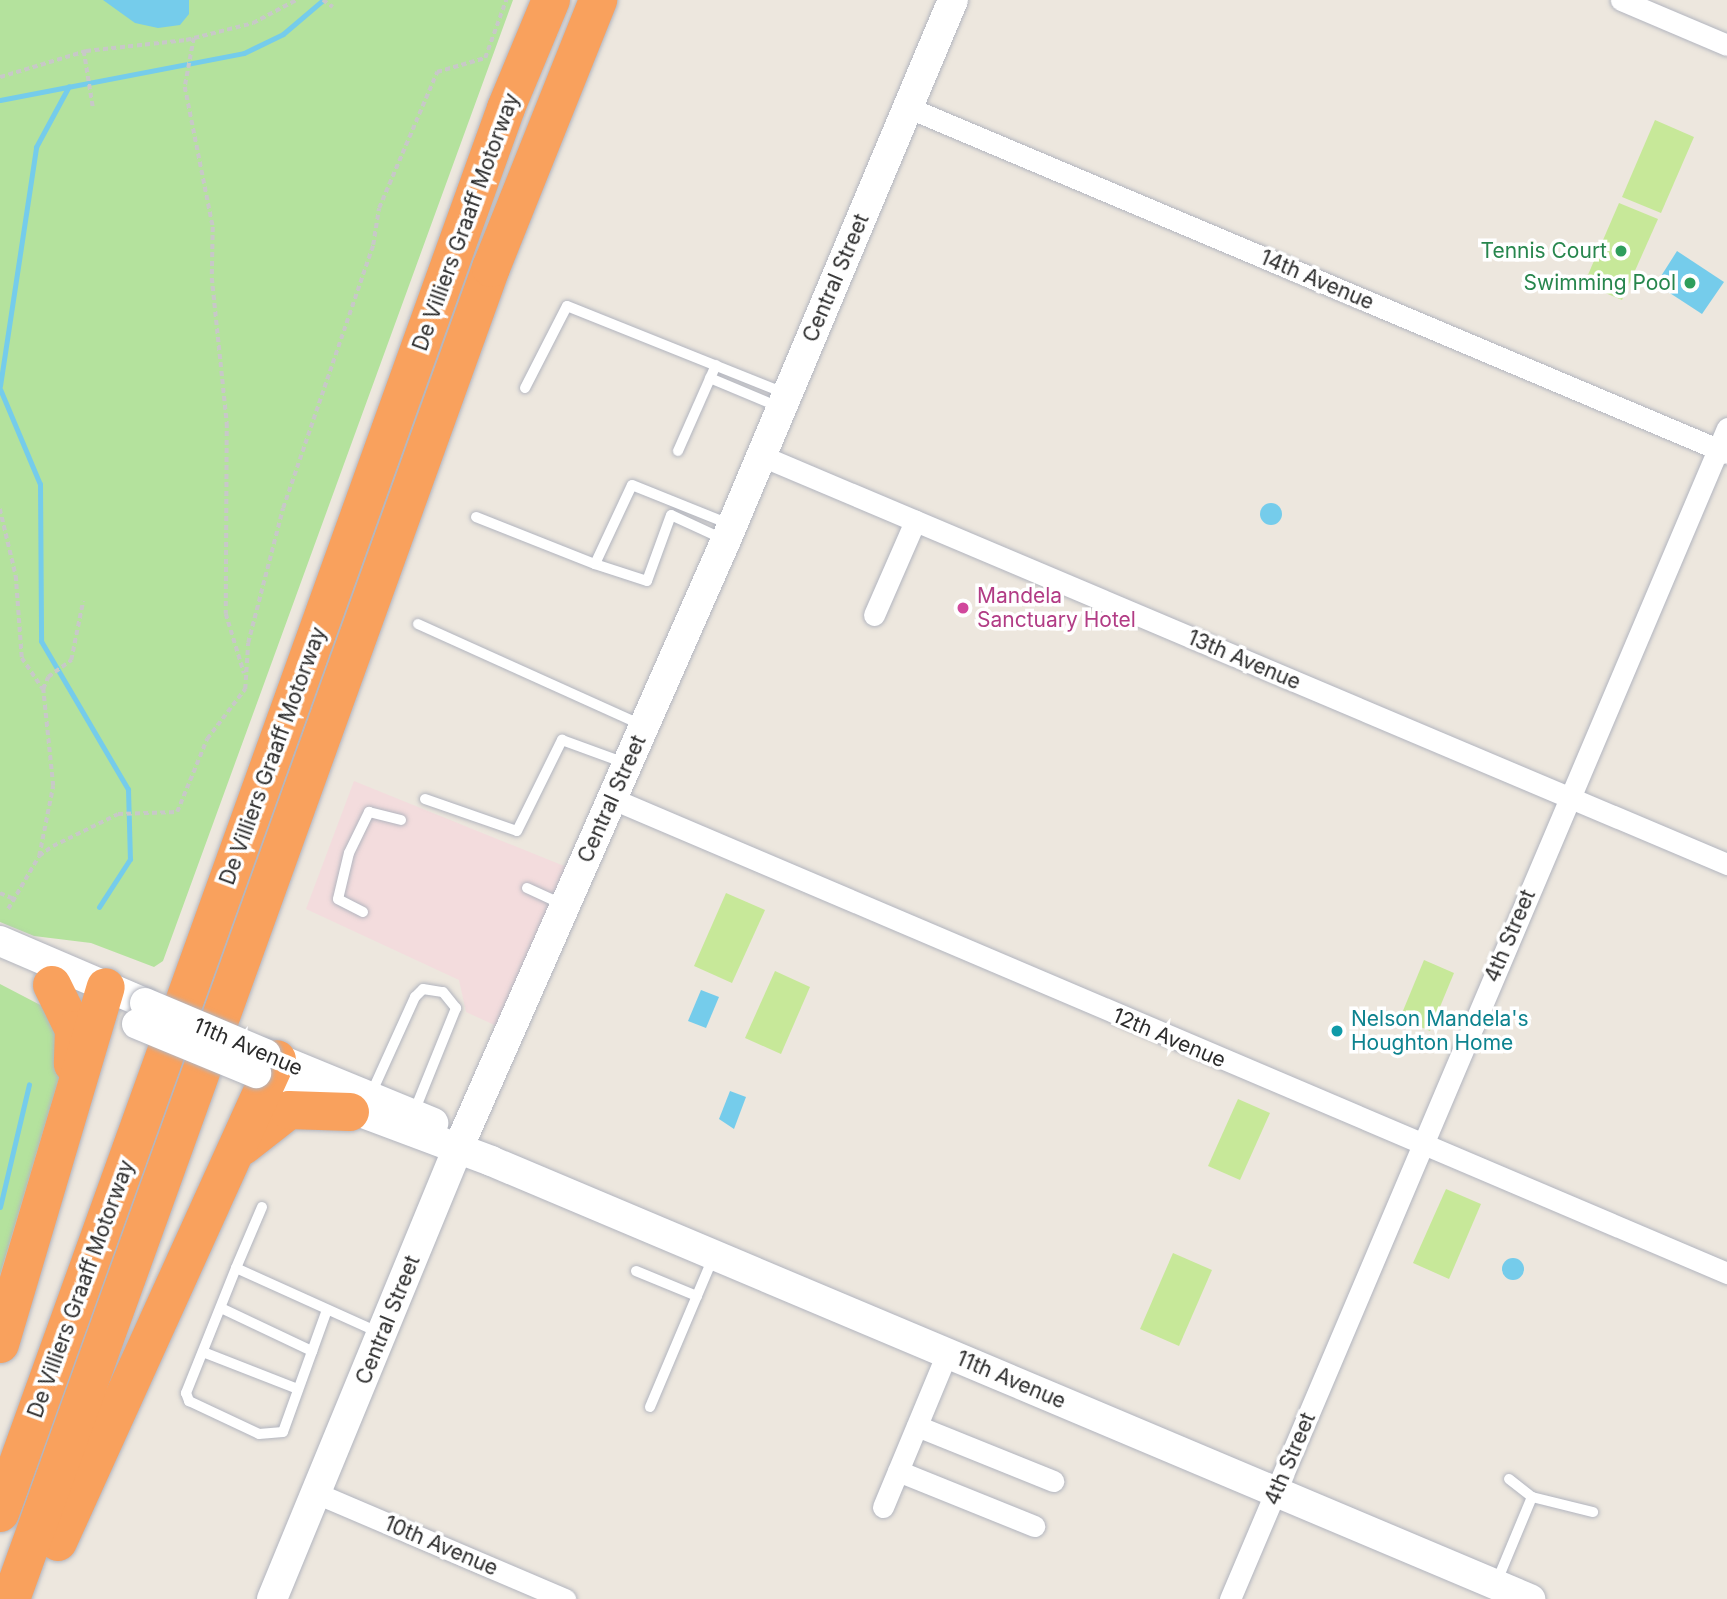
<!DOCTYPE html>
<html>
<head>
<meta charset="utf-8">
<style>
  body { margin:0 }
  #map { position:relative; width:1727px; height:1599px; overflow:hidden; background:#ede7de; font-family:Inter,sans-serif }
  div>[style] { position:absolute }
  .medical>* { inset:0; background:#f3dcdd }
  .green>* { inset:0; background:#b4e29d }
  .pitch>* { inset:0; background:#c7e899 }
  .water>* { inset:0; background:#75cceb }
  .round { border-radius:50% }
  .stream>* { height:5px; margin:-2.5px; padding:0 2.5px; transform-origin:2.5px; border-radius:2.5px; background:#75cceb }
  .path>* { height:3.5px; margin-top:-1.75px; transform-origin:0; background:repeating-linear-gradient(90deg,#c8c8c8 0 5px,transparent 0 8.5px) }
  .roads { filter:drop-shadow(0 0 2px #b2b5bf) drop-shadow(0 0 2px #b2b5bf) }
  .lane>* { height:10px; margin:-5px; padding:0 5px; transform-origin:5px; border-radius:5px; background:#fff }
  .street>* { height:21px; margin:-10.5px; padding:0 10.5px; transform-origin:10.5px; border-radius:10.5px; background:#fff }
  .secondary>* { height:30px; margin:-15px; padding:0 15px; transform-origin:15px; border-radius:15px; background:#fff }
  .highway>* { height:38px; margin:-19px; padding:0 19px; transform-origin:19px; border-radius:19px; background:#f9a15d }
  .bridges { filter:drop-shadow(0 0 2px #b2b5bf) drop-shadow(0 0 2px #b2b5bf) }
  .secondary-bridge>* { height:30px; margin:-15px; padding:0 15px; transform-origin:15px; border-radius:15px; background:#fff }
  .dots>* { width:19px; height:19px; translate:-50% -50%; box-sizing:border-box; border:4px solid #fff; border-radius:50% }
  span { translate:-50% -50%; white-space:nowrap; text-align:center; line-height:1.15; -webkit-text-stroke:7px #fff; paint-order:stroke }
  .street-label { font-size:21px; color:#2c2c2c }
  .leisure-label { font-size:21px; color:#27864d }
  .right { translate:-100% -50%; text-align:right }
  .hotel-label { font-size:21px; color:#b23c85 }
  .left { translate:0 -50%; text-align:left }
  .culture-label { font-size:21px; color:#0d838f }
</style>
</head>
<body>
<div id="map">
  <div class="medical">
    <i style="clip-path:polygon(354px 781px,569px 868px,501px 1028px,466px 1012px,459px 980px,306px 909px)"></i>
  </div>
  <div class="green">
    <i style="clip-path:polygon(0 0,513px 0,163px 961px,154px 967px,91px 943px,34px 936px,0 922px)"></i>
    <i style="clip-path:polygon(0 984px,48px 1009px,68px 1048px,0 1275px)"></i>
  </div>
  <div class="pitch">
    <i style="clip-path:polygon(1655px 120px,1694px 137px,1661px 213px,1622px 197px)"></i>
    <i style="clip-path:polygon(1619px 203px,1658px 219px,1622px 300px,1584px 284px)"></i>
    <i style="clip-path:polygon(726px 893px,765px 910px,732px 983px,694px 966px)"></i>
    <i style="clip-path:polygon(1424px 960px,1454px 973px,1430px 1031px,1400px 1018px)"></i>
    <i style="clip-path:polygon(775px 971px,810px 987px,781px 1054px,745px 1038px)"></i>
    <i style="clip-path:polygon(1238px 1099px,1270px 1113px,1240px 1180px,1208px 1166px)"></i>
    <i style="clip-path:polygon(1446px 1189px,1481px 1204px,1449px 1279px,1413px 1263px)"></i>
    <i style="clip-path:polygon(1173px 1253px,1212px 1270px,1179px 1346px,1140px 1329px)"></i>
  </div>
  <div class="water">
    <i style="clip-path:polygon(103px 0,189px 0,189px 14px,180px 25px,158px 28px,135px 23px)"></i>
    <i style="clip-path:polygon(1677px 251px,1724px 282px,1702px 314px,1656px 284px)"></i>
    <i class="round" style="left:1260px;top:503px;width:22px;height:22px"></i>
    <i style="clip-path:polygon(701px 990px,719px 997px,706px 1028px,688px 1021px)"></i>
    <i style="clip-path:polygon(730px 1091px,746px 1097px,734px 1129px,719px 1119px)"></i>
    <i class="round" style="left:1502px;top:1258px;width:22px;height:22px"></i>
  </div>
  <div class="stream">
    <i style="left:0;top:100px;width:248px;rotate:-10.9deg"></i>
    <i style="left:244px;top:53px;width:43px;rotate:-26deg"></i>
    <i style="left:283px;top:34px;width:52px;rotate:-40.4deg"></i>
    <i style="left:0;top:386px;width:242px;rotate:-81.4deg"></i>
    <i style="left:36px;top:147px;width:69px;rotate:-61.6deg"></i>
    <i style="left:0;top:389px;width:103px;rotate:67.2deg"></i>
    <i style="left:40px;top:484px;width:157px;rotate:89.6deg"></i>
    <i style="left:41px;top:641px;width:172px;rotate:59.6deg"></i>
    <i style="left:128px;top:789px;width:70px;rotate:88.4deg"></i>
    <i style="left:130px;top:859px;width:57px;rotate:122.9deg"></i>
    <i style="left:0;top:1207px;width:126px;rotate:-76.7deg"></i>
  </div>
  <div class="path">
    <i style="left:323px;top:0;width:12px;rotate:35deg"></i>
    <i style="left:194px;top:38px;width:50px;rotate:100.4deg"></i>
    <i style="left:185px;top:87px;width:143px;rotate:78.7deg"></i>
    <i style="left:213px;top:227px;width:51px;rotate:91.1deg"></i>
    <i style="left:212px;top:278px;width:146px;rotate:84.1deg"></i>
    <i style="left:227px;top:423px;width:191px;rotate:90.3deg"></i>
    <i style="left:226px;top:614px;width:62px;rotate:73deg"></i>
    <i style="left:84px;top:51px;width:57px;rotate:80.9deg"></i>
    <i style="left:0;top:77px;width:90px;rotate:-16.8deg"></i>
    <i style="left:86px;top:51px;width:101px;rotate:-6.3deg"></i>
    <i style="left:186px;top:40px;width:69px;rotate:-14.2deg"></i>
    <i style="left:253px;top:23px;width:49px;rotate:-28.1deg"></i>
    <i style="left:0;top:509px;width:69px;rotate:76.6deg"></i>
    <i style="left:16px;top:576px;width:82px;rotate:85.8deg"></i>
    <i style="left:22px;top:658px;width:37px;rotate:56deg"></i>
    <i style="left:39px;top:856px;width:71px;rotate:-78.7deg"></i>
    <i style="left:53px;top:786px;width:98px;rotate:-95.9deg"></i>
    <i style="left:43px;top:689px;width:13px;rotate:-67deg"></i>
    <i style="left:48px;top:677px;width:29px;rotate:-36deg"></i>
    <i style="left:71px;top:660px;width:60px;rotate:-78.5deg"></i>
    <i style="left:0;top:893px;width:15px;rotate:23deg"></i>
    <i style="left:8px;top:909px;width:61px;rotate:-59.7deg"></i>
    <i style="left:39px;top:856px;width:17px;rotate:-36deg"></i>
    <i style="left:53px;top:846px;width:72px;rotate:-26.2deg"></i>
    <i style="left:118px;top:814px;width:59px;rotate:-1.9deg"></i>
    <i style="left:177px;top:812px;width:79px;rotate:-67.7deg"></i>
    <i style="left:207px;top:739px;width:63px;rotate:-52.8deg"></i>
    <i style="left:245px;top:689px;width:46px;rotate:-86.3deg"></i>
    <i style="left:248px;top:643px;width:139px;rotate:-75.5deg"></i>
    <i style="left:283px;top:508px;width:278px;rotate:-71.1deg"></i>
    <i style="left:373px;top:245px;width:37px;rotate:-81deg"></i>
    <i style="left:379px;top:208px;width:148px;rotate:-66.9deg"></i>
    <i style="left:437px;top:72px;width:50px;rotate:-16.3deg"></i>
    <i style="left:485px;top:58px;width:62px;rotate:-70.1deg"></i>
  </div>
  <div class="roads">
    <div class="lane">
      <i style="left:710px;top:378px;width:75px;rotate:22.8deg"></i>
      <i style="left:525px;top:388px;width:92px;rotate:-62.9deg"></i>
      <i style="left:567px;top:306px;width:235px;rotate:21.8deg"></i>
      <i style="left:678px;top:451px;width:94px;rotate:-66.2deg"></i>
      <i style="left:476px;top:517px;width:128px;rotate:21.6deg"></i>
      <i style="left:723px;top:539px;width:57px;rotate:-155.2deg"></i>
      <i style="left:671px;top:515px;width:70px;rotate:110deg"></i>
      <i style="left:647px;top:581px;width:55px;rotate:-161.9deg"></i>
      <i style="left:595px;top:564px;width:87px;rotate:-64.9deg"></i>
      <i style="left:632px;top:485px;width:105px;rotate:21.9deg"></i>
      <i style="left:418px;top:624px;width:246px;rotate:24.3deg"></i>
      <i style="left:425px;top:799px;width:97px;rotate:19.2deg"></i>
      <i style="left:517px;top:831px;width:102px;rotate:-63.7deg"></i>
      <i style="left:562px;top:740px;width:67px;rotate:20.1deg"></i>
      <i style="left:527px;top:888px;width:41px;rotate:24.7deg"></i>
      <i style="left:363px;top:912px;width:28px;rotate:-153deg"></i>
      <i style="left:338px;top:899px;width:47px;rotate:-76.6deg"></i>
      <i style="left:349px;top:853px;width:46px;rotate:-64deg"></i>
      <i style="left:369px;top:812px;width:33px;rotate:14deg"></i>
      <i style="left:371px;top:1094px;width:107px;rotate:-65.6deg"></i>
      <i style="left:415px;top:997px;width:11px;rotate:-45deg"></i>
      <i style="left:423px;top:989px;width:20px;rotate:9deg"></i>
      <i style="left:443px;top:992px;width:21px;rotate:51deg"></i>
      <i style="left:456px;top:1008px;width:112px;rotate:112deg"></i>
      <i style="left:262px;top:1207px;width:66px;rotate:113.1deg"></i>
      <i style="left:236px;top:1268px;width:158px;rotate:24.3deg"></i>
      <i style="left:236px;top:1268px;width:135px;rotate:111.8deg"></i>
      <i style="left:186px;top:1393px;width:9px;rotate:69deg"></i>
      <i style="left:189px;top:1401px;width:77px;rotate:25.2deg"></i>
      <i style="left:259px;top:1434px;width:24px;rotate:-5deg"></i>
      <i style="left:283px;top:1432px;width:130px;rotate:-70.2deg"></i>
      <i style="left:636px;top:1271px;width:66px;rotate:22.3deg"></i>
      <i style="left:221px;top:1308px;width:101px;rotate:25.3deg"></i>
      <i style="left:203px;top:1352px;width:102px;rotate:21.3deg"></i>
      <i style="left:650px;top:1407px;width:162px;rotate:-67.1deg"></i>
      <i style="left:1509px;top:1479px;width:29px;rotate:38deg"></i>
      <i style="left:1497px;top:1581px;width:91px;rotate:-67.4deg"></i>
      <i style="left:1532px;top:1497px;width:63px;rotate:13.8deg"></i>
    </div>
    <div class="street">
      <i style="left:1621px;top:0;width:115px;rotate:23deg"></i>
      <i style="left:907px;top:107px;width:890px;rotate:22.88deg"></i>
      <i style="left:762px;top:456px;width:1048px;rotate:22.92deg"></i>
      <i style="left:874px;top:615px;width:103px;rotate:-66.4deg"></i>
      <i style="left:613px;top:799px;width:1211px;rotate:23.05deg"></i>
      <i style="left:917px;top:1426px;width:147px;rotate:22deg"></i>
      <i style="left:898px;top:1471px;width:147px;rotate:22deg"></i>
      <i style="left:316px;top:1493px;width:271px;rotate:23.1deg"></i>
      <i style="left:883px;top:1507px;width:167px;rotate:-67.4deg"></i>
      <i style="left:1230px;top:1599px;width:1272px;rotate:-67deg"></i>
    </div>
    <div class="secondary">
      <i style="left:0;top:941px;width:158px;rotate:23.2deg"></i>
      <i style="left:266px;top:1054px;width:181px;rotate:22.4deg"></i>
      <i style="left:256px;top:1073px;width:251px;rotate:20.5deg"></i>
      <i style="left:491px;top:1161px;width:1128px;rotate:22.86deg"></i>
      <i style="left:272px;top:1599px;width:482px;rotate:-67.6deg"></i>
      <i style="left:456px;top:1153px;width:670px;rotate:-66.23deg"></i>
      <i style="left:726px;top:540px;width:586px;rotate:-67.2deg"></i>
    </div>
    <div class="highway">
      <i style="left:52px;top:985px;width:50px;rotate:63.9deg"></i>
      <i style="left:74px;top:1030px;width:34px;rotate:92deg"></i>
      <i style="left:243px;top:1146px;width:58px;rotate:-38deg"></i>
      <i style="left:289px;top:1110px;width:61px;rotate:1.9deg"></i>
      <i style="left:0;top:1344px;width:372px;rotate:-73.5deg"></i>
      <i style="left:0;top:1513px;width:1493px;rotate:-70.19deg"></i>
      <i style="left:506px;top:108px;width:117px;rotate:-67.4deg"></i>
      <i style="left:58px;top:1542px;width:530px;rotate:-65.61deg"></i>
      <i style="left:11px;top:1599px;width:1415px;rotate:-70.17deg"></i>
      <i style="left:491px;top:268px;width:289px;rotate:-68.2deg"></i>
    </div>
  </div>
  <div class="bridges">
    <div class="secondary-bridge">
      <i style="left:145px;top:1003px;width:131px;rotate:22.9deg"></i>
      <i style="left:137px;top:1024px;width:129px;rotate:22.4deg"></i>
    </div>
  </div>
  <div class="dots">
    <i style="left:1621px;top:251px;background:#2e9e5b"></i>
    <i style="left:1690px;top:283px;background:#2e9e5b"></i>
    <i style="left:963px;top:608px;background:#d1479c"></i>
    <i style="left:1337px;top:1031px;background:#0f9aa8"></i>
  </div>
  <div class="street-label">
    <span style="left:466px;top:222px;rotate:-70deg">De Villiers Graaff Motorway</span>
    <span style="left:836px;top:278px;rotate:-67deg">Central Street</span>
    <span style="left:1317px;top:280px;rotate:23deg">14th Avenue</span>
    <span style="left:1244px;top:660px;rotate:23deg">13th Avenue</span>
    <span style="left:273px;top:756px;rotate:-70deg">De Villiers Graaff Motorway</span>
    <span style="left:612px;top:799px;rotate:-66deg">Central Street</span>
    <span style="left:1510px;top:936px;rotate:-67deg">4th Street</span>
    <span style="left:1169px;top:1038px;rotate:23deg">12th Avenue</span>
    <span style="left:248px;top:1047px;rotate:23deg">11th Avenue</span>
    <span style="left:81px;top:1289px;rotate:-70deg">De Villiers Graaff Motorway</span>
    <span style="left:388px;top:1320px;rotate:-68deg">Central Street</span>
    <span style="left:1011px;top:1380px;rotate:23deg">11th Avenue</span>
    <span style="left:1290px;top:1459px;rotate:-67deg">4th Street</span>
    <span style="left:441px;top:1546px;rotate:23deg">10th Avenue</span>
  </div>
  <div class="leisure-label">
    <span class="right" style="left:1607px;top:251px">Tennis Court</span>
    <span class="right" style="left:1676px;top:283px">Swimming Pool</span>
  </div>
  <div class="hotel-label">
    <span class="left" style="left:977px;top:608px">Mandela<br>Sanctuary Hotel</span>
  </div>
  <div class="culture-label">
    <span class="left" style="left:1351px;top:1031px">Nelson Mandela's<br>Houghton Home</span>
  </div>
</div>
</body>
</html>
